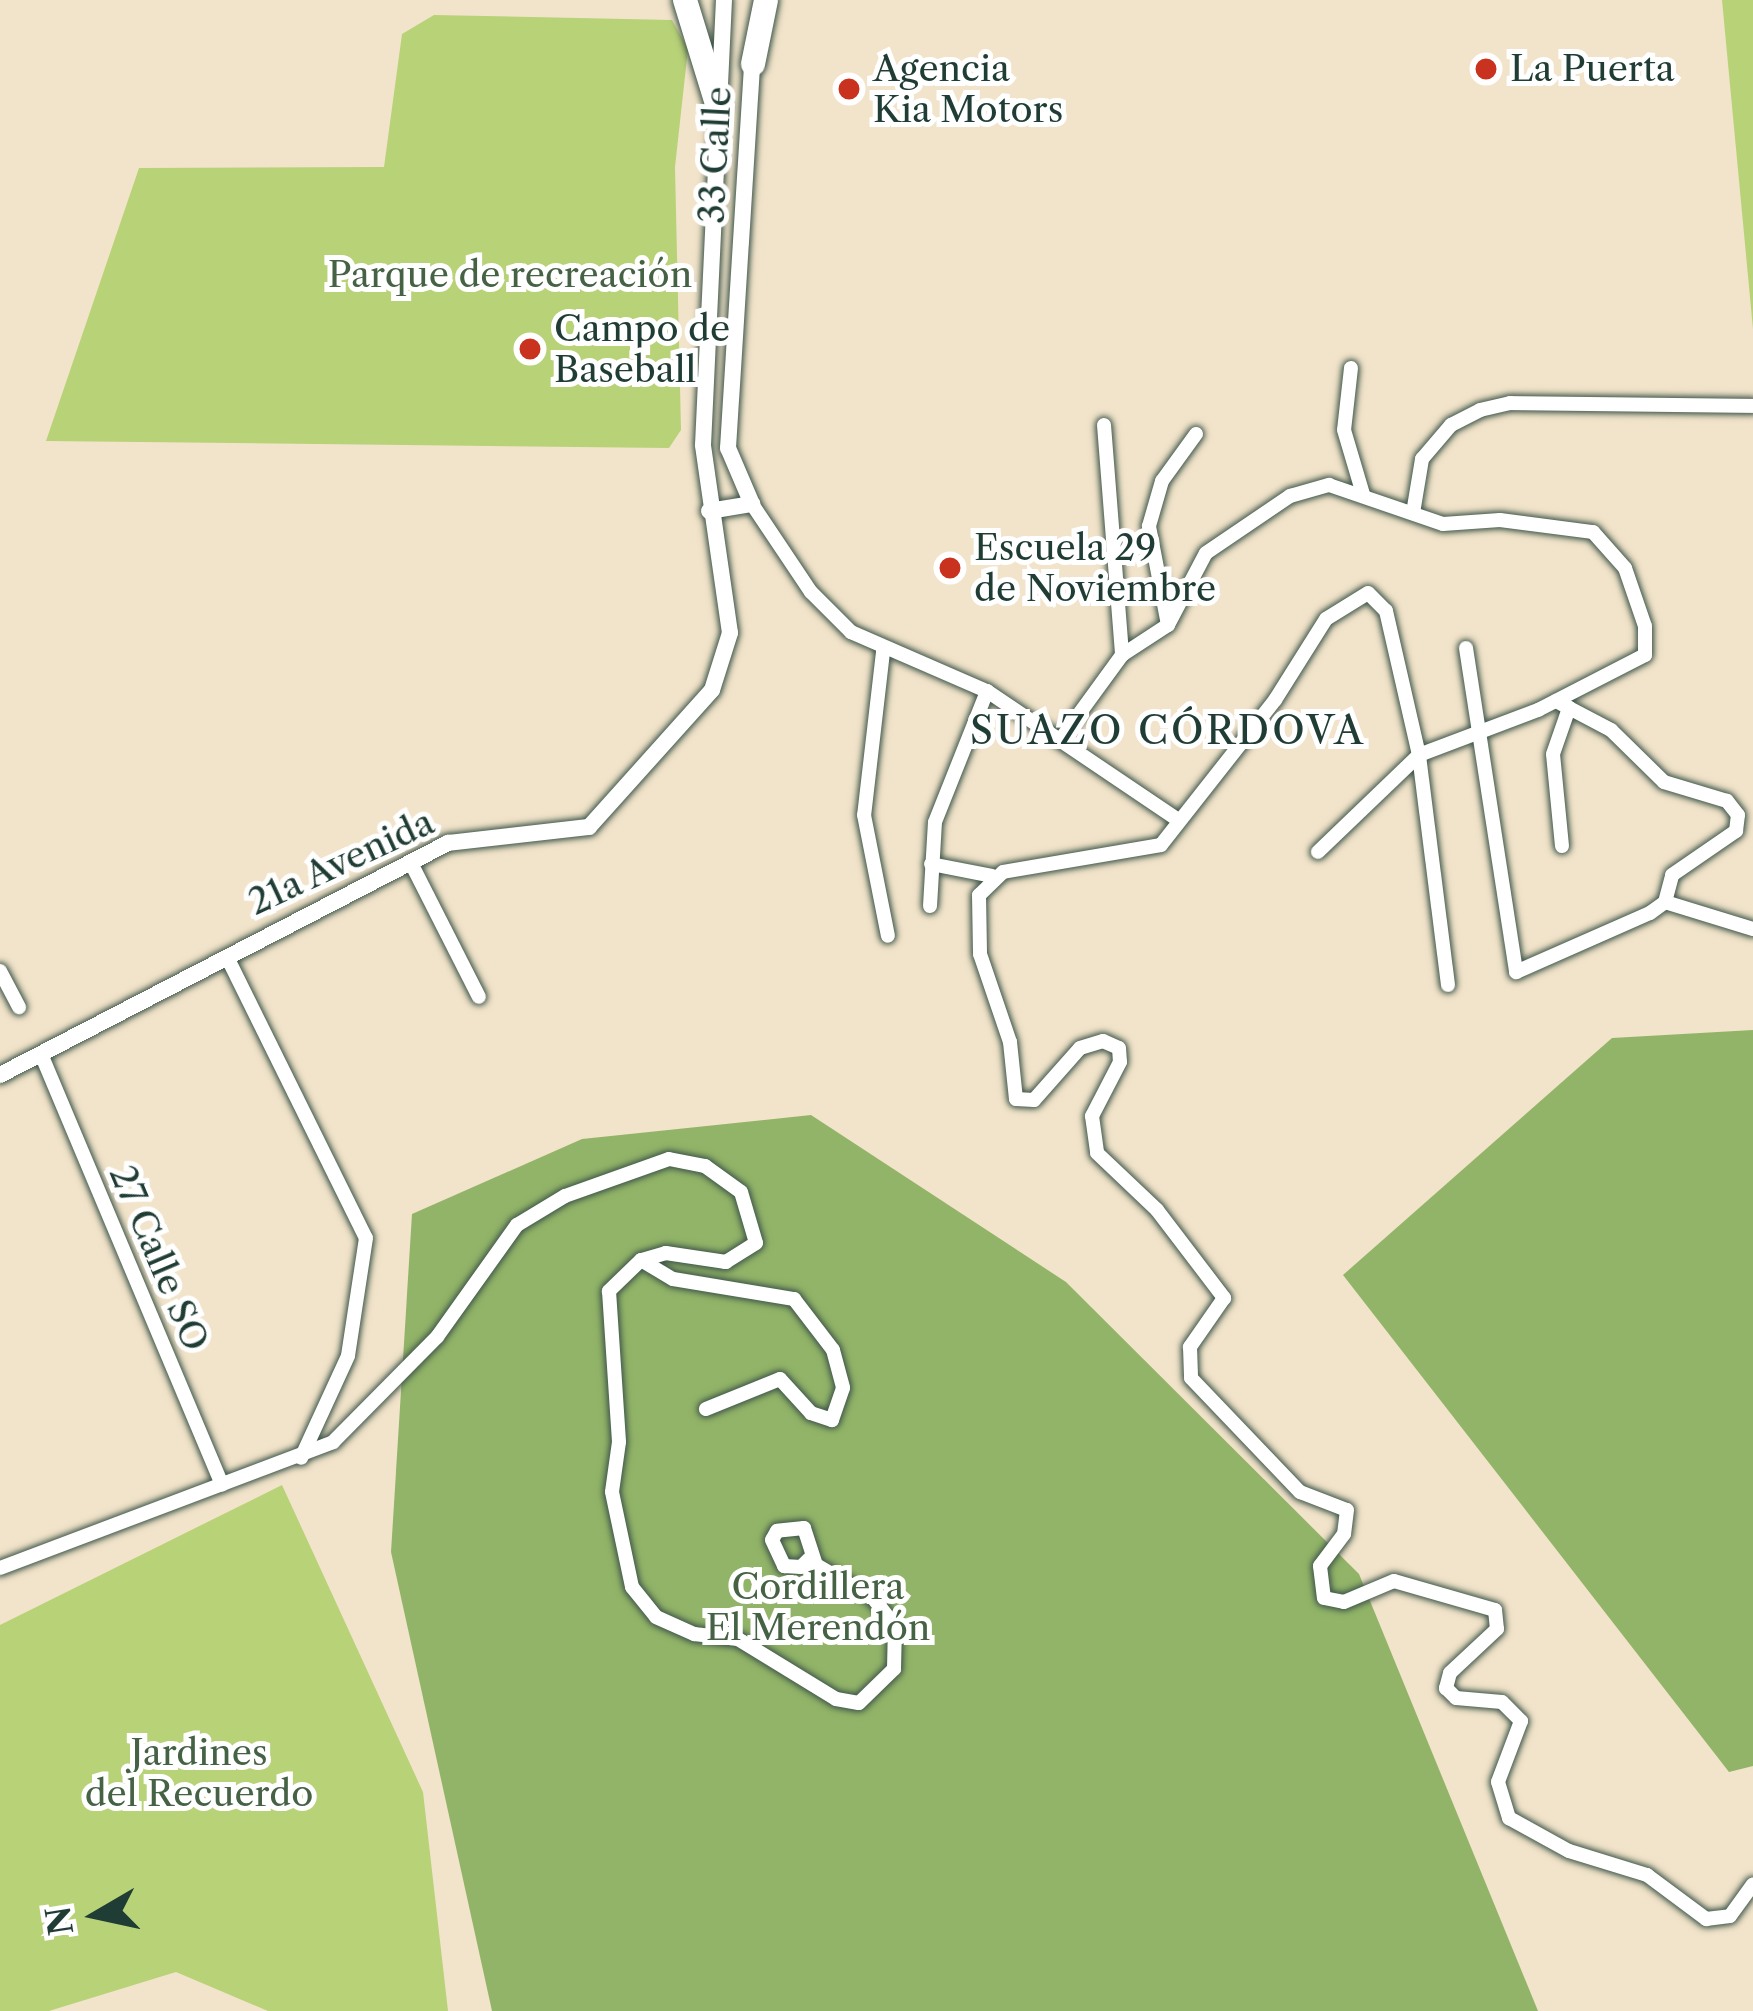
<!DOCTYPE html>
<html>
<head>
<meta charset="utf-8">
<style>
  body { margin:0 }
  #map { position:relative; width:1753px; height:2011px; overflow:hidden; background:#f2e4ca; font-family:"Libre Caslon Text",serif }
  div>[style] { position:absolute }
  .green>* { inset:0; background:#b8d277 }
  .forest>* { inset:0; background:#92b468 }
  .roads { filter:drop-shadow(0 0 3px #3f564a) drop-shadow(0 0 3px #3f564a) }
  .minor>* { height:14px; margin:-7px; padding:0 7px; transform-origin:7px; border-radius:7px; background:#fff }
  .tertiary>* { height:16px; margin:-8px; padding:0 8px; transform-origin:8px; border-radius:8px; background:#fff }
  .trunk>* { height:24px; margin:-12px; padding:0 12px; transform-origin:12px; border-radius:12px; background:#fff }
  .dots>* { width:33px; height:33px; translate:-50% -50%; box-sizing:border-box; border:6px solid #fff; border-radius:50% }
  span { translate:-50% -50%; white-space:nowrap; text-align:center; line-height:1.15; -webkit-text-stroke:10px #fff; paint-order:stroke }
  .poi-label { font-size:36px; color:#1f3d34 }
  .left { translate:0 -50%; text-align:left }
  .street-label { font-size:36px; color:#1f3d34 }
  .park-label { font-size:36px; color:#456245 }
  .neighbourhood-label { font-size:39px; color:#1f3d34; letter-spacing:3px }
  .north { position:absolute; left:36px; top:1855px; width:120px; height:120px; -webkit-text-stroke:9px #fff; paint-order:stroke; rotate:261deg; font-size:33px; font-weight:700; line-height:48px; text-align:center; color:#1f3d34 }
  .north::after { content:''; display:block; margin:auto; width:42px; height:54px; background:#1f3d34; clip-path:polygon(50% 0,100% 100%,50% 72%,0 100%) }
</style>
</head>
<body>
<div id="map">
  <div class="green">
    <i style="clip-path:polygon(1722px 0,1753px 0,1753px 329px)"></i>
    <i style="clip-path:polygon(434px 15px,672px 20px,688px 49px,675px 167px,681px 430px,669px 448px,46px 441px,139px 168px,384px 167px,402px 34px)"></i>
    <i style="clip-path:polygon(282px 1485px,423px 1792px,448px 2011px,268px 2011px,176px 1972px,49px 2011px,0 2011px,0 1625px)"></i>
  </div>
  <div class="forest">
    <i style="clip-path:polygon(1753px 1030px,1753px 1766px,1729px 1772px,1343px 1275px,1612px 1038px)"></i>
    <i style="clip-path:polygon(811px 1115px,1066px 1282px,1359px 1574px,1538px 2011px,492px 2011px,391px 1552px,412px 1214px,582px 1139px)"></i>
  </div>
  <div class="roads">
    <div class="minor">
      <i style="left:1351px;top:368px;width:62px;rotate:96.4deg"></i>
      <i style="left:1344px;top:430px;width:67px;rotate:73.5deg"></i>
      <i style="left:1104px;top:425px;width:231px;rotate:85.5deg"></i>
      <i style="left:752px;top:504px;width:106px;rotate:56.2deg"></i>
      <i style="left:811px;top:592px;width:57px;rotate:45deg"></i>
      <i style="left:851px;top:632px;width:148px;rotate:23.5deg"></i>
      <i style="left:987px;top:691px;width:230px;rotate:34deg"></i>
      <i style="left:1413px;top:513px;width:55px;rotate:-80.5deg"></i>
      <i style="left:1422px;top:459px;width:45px;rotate:-49.5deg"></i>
      <i style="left:1451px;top:425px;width:33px;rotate:-27deg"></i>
      <i style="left:1480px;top:410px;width:31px;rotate:-13deg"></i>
      <i style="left:1510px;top:403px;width:243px;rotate:0.7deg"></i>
      <i style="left:1168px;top:625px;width:101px;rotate:-100.9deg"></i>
      <i style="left:1149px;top:526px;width:47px;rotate:-73.9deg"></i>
      <i style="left:1162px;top:481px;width:58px;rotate:-54.1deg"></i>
      <i style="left:1466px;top:648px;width:328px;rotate:81.2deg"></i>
      <i style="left:1516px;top:972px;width:146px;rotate:-23.8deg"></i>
      <i style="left:1650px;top:913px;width:19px;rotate:-36deg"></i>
      <i style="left:1665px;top:902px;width:28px;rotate:-75deg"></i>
      <i style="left:1672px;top:875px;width:78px;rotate:-34.5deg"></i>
      <i style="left:1736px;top:831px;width:16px;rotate:-83deg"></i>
      <i style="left:1738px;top:815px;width:18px;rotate:-128deg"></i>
      <i style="left:1727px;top:801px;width:66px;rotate:-163.2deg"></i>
      <i style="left:1664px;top:782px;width:74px;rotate:-135.5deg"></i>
      <i style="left:1611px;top:730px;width:62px;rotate:-152.2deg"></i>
      <i style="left:883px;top:652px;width:164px;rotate:96.6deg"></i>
      <i style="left:864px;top:815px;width:123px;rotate:78.8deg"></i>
      <i style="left:1063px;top:736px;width:100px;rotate:-53.9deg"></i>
      <i style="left:1122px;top:655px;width:55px;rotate:-33.1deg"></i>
      <i style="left:1168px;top:625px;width:81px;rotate:-62.2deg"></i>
      <i style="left:1206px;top:553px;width:102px;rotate:-34.2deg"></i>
      <i style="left:1290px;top:496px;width:41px;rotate:-15.8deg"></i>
      <i style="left:1329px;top:485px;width:120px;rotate:18.9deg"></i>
      <i style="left:1443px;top:524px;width:57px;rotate:-4deg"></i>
      <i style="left:1500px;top:520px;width:94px;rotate:7.4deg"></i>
      <i style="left:1593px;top:532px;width:48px;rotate:48.4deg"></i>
      <i style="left:1625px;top:568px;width:61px;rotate:71deg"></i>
      <i style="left:1645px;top:626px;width:29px;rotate:90deg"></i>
      <i style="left:1645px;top:655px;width:120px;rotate:152.8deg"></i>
      <i style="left:1538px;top:710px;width:127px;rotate:159.3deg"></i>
      <i style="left:1419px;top:755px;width:140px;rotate:136.2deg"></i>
      <i style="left:1562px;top:846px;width:92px;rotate:-95.6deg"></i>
      <i style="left:1553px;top:754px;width:49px;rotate:-70.8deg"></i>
      <i style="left:411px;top:863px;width:150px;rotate:63.1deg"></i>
      <i style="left:931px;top:864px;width:62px;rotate:11.1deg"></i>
      <i style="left:1665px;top:902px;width:92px;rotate:17.1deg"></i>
      <i style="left:930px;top:906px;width:84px;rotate:-86.6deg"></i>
      <i style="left:935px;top:822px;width:141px;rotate:-68.3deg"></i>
      <i style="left:227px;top:957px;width:313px;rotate:63.7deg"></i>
      <i style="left:366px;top:1238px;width:119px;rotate:98.7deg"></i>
      <i style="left:348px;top:1356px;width:112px;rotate:114.7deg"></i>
      <i style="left:0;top:971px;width:41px;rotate:62.2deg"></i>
      <i style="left:1448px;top:985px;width:232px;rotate:-97.2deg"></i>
      <i style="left:1419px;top:755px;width:148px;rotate:-102.9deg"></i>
      <i style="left:1386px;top:611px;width:25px;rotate:-135deg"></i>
      <i style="left:1368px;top:593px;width:49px;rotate:148.2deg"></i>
      <i style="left:1326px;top:619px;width:96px;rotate:122.2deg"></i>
      <i style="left:1275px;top:700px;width:184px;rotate:128.2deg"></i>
      <i style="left:1161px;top:845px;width:160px;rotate:170.3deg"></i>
      <i style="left:1003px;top:872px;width:33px;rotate:136deg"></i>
      <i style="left:979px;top:895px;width:59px;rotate:89deg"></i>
      <i style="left:980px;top:954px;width:93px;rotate:71.2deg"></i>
      <i style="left:1010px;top:1042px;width:57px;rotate:84deg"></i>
      <i style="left:1016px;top:1099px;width:18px;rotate:3deg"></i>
      <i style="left:1034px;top:1100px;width:69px;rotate:-48.5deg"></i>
      <i style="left:1080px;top:1048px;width:24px;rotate:-17deg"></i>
      <i style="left:1103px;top:1041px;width:17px;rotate:24deg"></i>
      <i style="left:1119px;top:1048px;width:14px;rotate:86deg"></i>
      <i style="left:1120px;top:1062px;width:61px;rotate:117.4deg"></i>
      <i style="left:1092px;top:1116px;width:37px;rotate:82deg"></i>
      <i style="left:1097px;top:1153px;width:83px;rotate:43.5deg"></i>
      <i style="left:1157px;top:1210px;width:111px;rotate:52.7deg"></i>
      <i style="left:1224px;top:1298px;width:60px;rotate:124.8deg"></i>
      <i style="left:1190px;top:1347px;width:31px;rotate:88deg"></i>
      <i style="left:1191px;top:1378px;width:158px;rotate:46.3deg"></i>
      <i style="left:1300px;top:1492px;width:50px;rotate:21deg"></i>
      <i style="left:1347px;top:1510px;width:24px;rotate:97deg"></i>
      <i style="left:1344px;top:1534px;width:40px;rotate:127deg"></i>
      <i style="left:1320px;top:1566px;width:32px;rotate:83deg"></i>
      <i style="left:1324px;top:1598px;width:20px;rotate:11deg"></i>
      <i style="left:1344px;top:1602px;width:54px;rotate:-22.8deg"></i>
      <i style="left:1394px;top:1581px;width:105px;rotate:16deg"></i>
      <i style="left:1495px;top:1610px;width:19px;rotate:84deg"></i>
      <i style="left:1497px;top:1629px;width:64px;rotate:136.9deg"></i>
      <i style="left:1450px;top:1673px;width:16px;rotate:105deg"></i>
      <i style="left:1446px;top:1688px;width:14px;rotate:45deg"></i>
      <i style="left:1456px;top:1698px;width:46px;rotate:5deg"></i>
      <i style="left:1502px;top:1702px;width:27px;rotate:45deg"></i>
      <i style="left:1521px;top:1721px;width:65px;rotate:110.7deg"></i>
      <i style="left:1498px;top:1782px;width:38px;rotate:73deg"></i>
      <i style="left:1509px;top:1818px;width:68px;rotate:28.8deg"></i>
      <i style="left:1569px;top:1851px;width:82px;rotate:17.1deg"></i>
      <i style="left:1647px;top:1875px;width:74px;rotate:36.7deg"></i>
      <i style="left:1706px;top:1919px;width:24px;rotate:-7deg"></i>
      <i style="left:1730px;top:1916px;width:39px;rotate:-54deg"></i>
      <i style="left:41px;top:1054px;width:467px;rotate:67.2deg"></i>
      <i style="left:641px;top:1260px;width:37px;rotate:31deg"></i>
      <i style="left:673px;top:1279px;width:123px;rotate:9.4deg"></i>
      <i style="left:794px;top:1299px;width:64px;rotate:52.6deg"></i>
      <i style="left:833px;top:1350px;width:39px;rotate:75deg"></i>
      <i style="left:843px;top:1388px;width:34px;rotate:109deg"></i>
      <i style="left:832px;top:1420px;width:22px;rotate:-162deg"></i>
      <i style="left:811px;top:1413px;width:46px;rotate:-132.4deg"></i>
      <i style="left:780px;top:1379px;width:80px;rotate:157.9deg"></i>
      <i style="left:0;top:1568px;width:356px;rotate:-20.7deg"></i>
      <i style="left:333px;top:1442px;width:148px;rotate:-45.3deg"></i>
      <i style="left:437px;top:1337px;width:138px;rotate:-54.5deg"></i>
      <i style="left:517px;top:1225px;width:56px;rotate:-31.1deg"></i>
      <i style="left:565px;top:1196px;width:110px;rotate:-19.6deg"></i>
      <i style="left:669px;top:1159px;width:37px;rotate:11deg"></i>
      <i style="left:705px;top:1166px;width:44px;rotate:35.8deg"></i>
      <i style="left:741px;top:1192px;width:53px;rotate:73.6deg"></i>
      <i style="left:756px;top:1243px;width:36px;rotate:148deg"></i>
      <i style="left:726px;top:1262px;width:61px;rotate:-171.5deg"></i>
      <i style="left:666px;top:1253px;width:26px;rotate:164deg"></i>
      <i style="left:641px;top:1260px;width:45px;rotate:135.9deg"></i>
      <i style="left:609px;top:1291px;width:151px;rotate:86.2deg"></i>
      <i style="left:619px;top:1442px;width:50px;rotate:98deg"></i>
      <i style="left:612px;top:1492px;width:97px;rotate:78.1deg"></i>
      <i style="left:632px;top:1587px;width:38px;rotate:51deg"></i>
      <i style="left:656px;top:1617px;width:42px;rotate:24.1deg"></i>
      <i style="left:694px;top:1634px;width:44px;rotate:6.5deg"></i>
      <i style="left:738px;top:1639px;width:115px;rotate:31.5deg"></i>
      <i style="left:836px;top:1699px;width:23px;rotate:10deg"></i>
      <i style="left:859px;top:1703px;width:49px;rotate:-44.2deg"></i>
      <i style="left:894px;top:1669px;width:43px;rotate:-88.7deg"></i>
      <i style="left:895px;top:1626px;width:36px;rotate:-128deg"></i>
      <i style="left:873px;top:1598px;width:66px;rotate:-149.9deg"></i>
      <i style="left:816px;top:1565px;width:39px;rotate:-108deg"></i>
      <i style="left:804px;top:1528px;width:27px;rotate:174deg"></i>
      <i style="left:777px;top:1531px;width:10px;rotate:119deg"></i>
      <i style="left:772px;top:1540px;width:29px;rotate:65deg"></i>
      <i style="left:784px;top:1566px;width:17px;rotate:3deg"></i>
      <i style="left:801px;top:1567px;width:14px;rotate:-45deg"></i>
    </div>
    <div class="tertiary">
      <i style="left:709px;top:511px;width:44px;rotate:-9.2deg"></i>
      <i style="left:752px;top:504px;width:61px;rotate:-113.2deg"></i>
      <i style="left:728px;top:448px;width:394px;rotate:-86.4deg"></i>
      <i style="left:0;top:1075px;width:505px;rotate:-27.38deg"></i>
      <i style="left:448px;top:843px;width:142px;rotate:-6.5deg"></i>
      <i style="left:589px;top:827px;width:184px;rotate:-48.1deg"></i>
      <i style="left:712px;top:690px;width:60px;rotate:-72.5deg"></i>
      <i style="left:730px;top:633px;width:190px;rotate:-98.2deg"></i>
      <i style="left:703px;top:445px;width:445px;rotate:-87.3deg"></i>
    </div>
    <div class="trunk">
      <i style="left:685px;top:0;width:112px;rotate:72.9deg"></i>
      <i style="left:753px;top:64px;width:65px;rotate:-78.5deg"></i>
    </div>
  </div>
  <div class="dots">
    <i style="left:1486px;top:69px;background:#c8321e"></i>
    <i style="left:849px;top:89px;background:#c8321e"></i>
    <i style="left:530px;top:349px;background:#c8321e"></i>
    <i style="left:950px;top:568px;background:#c8321e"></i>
  </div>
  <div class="poi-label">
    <span class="left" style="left:873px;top:89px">Agencia<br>Kia Motors</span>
    <span class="left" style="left:1510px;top:69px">La Puerta</span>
    <span class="left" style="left:554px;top:349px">Campo de<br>Baseball</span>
    <span class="left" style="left:974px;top:568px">Escuela 29<br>de Noviembre</span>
  </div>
  <div class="street-label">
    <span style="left:715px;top:155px;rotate:-87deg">33 Calle</span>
    <span style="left:341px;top:862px;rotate:-25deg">21a Avenida</span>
    <span style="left:159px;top:1258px;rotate:67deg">27 Calle SO</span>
  </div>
  <div class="park-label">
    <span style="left:510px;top:275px">Parque de recreación</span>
    <span style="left:818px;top:1607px">Cordillera<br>El Merendón</span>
    <span style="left:199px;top:1773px">Jardines<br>del Recuerdo</span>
  </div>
  <div class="neighbourhood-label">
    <span style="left:1168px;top:730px">SUAZO CÓRDOVA</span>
  </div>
  <div class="north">N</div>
</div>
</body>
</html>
